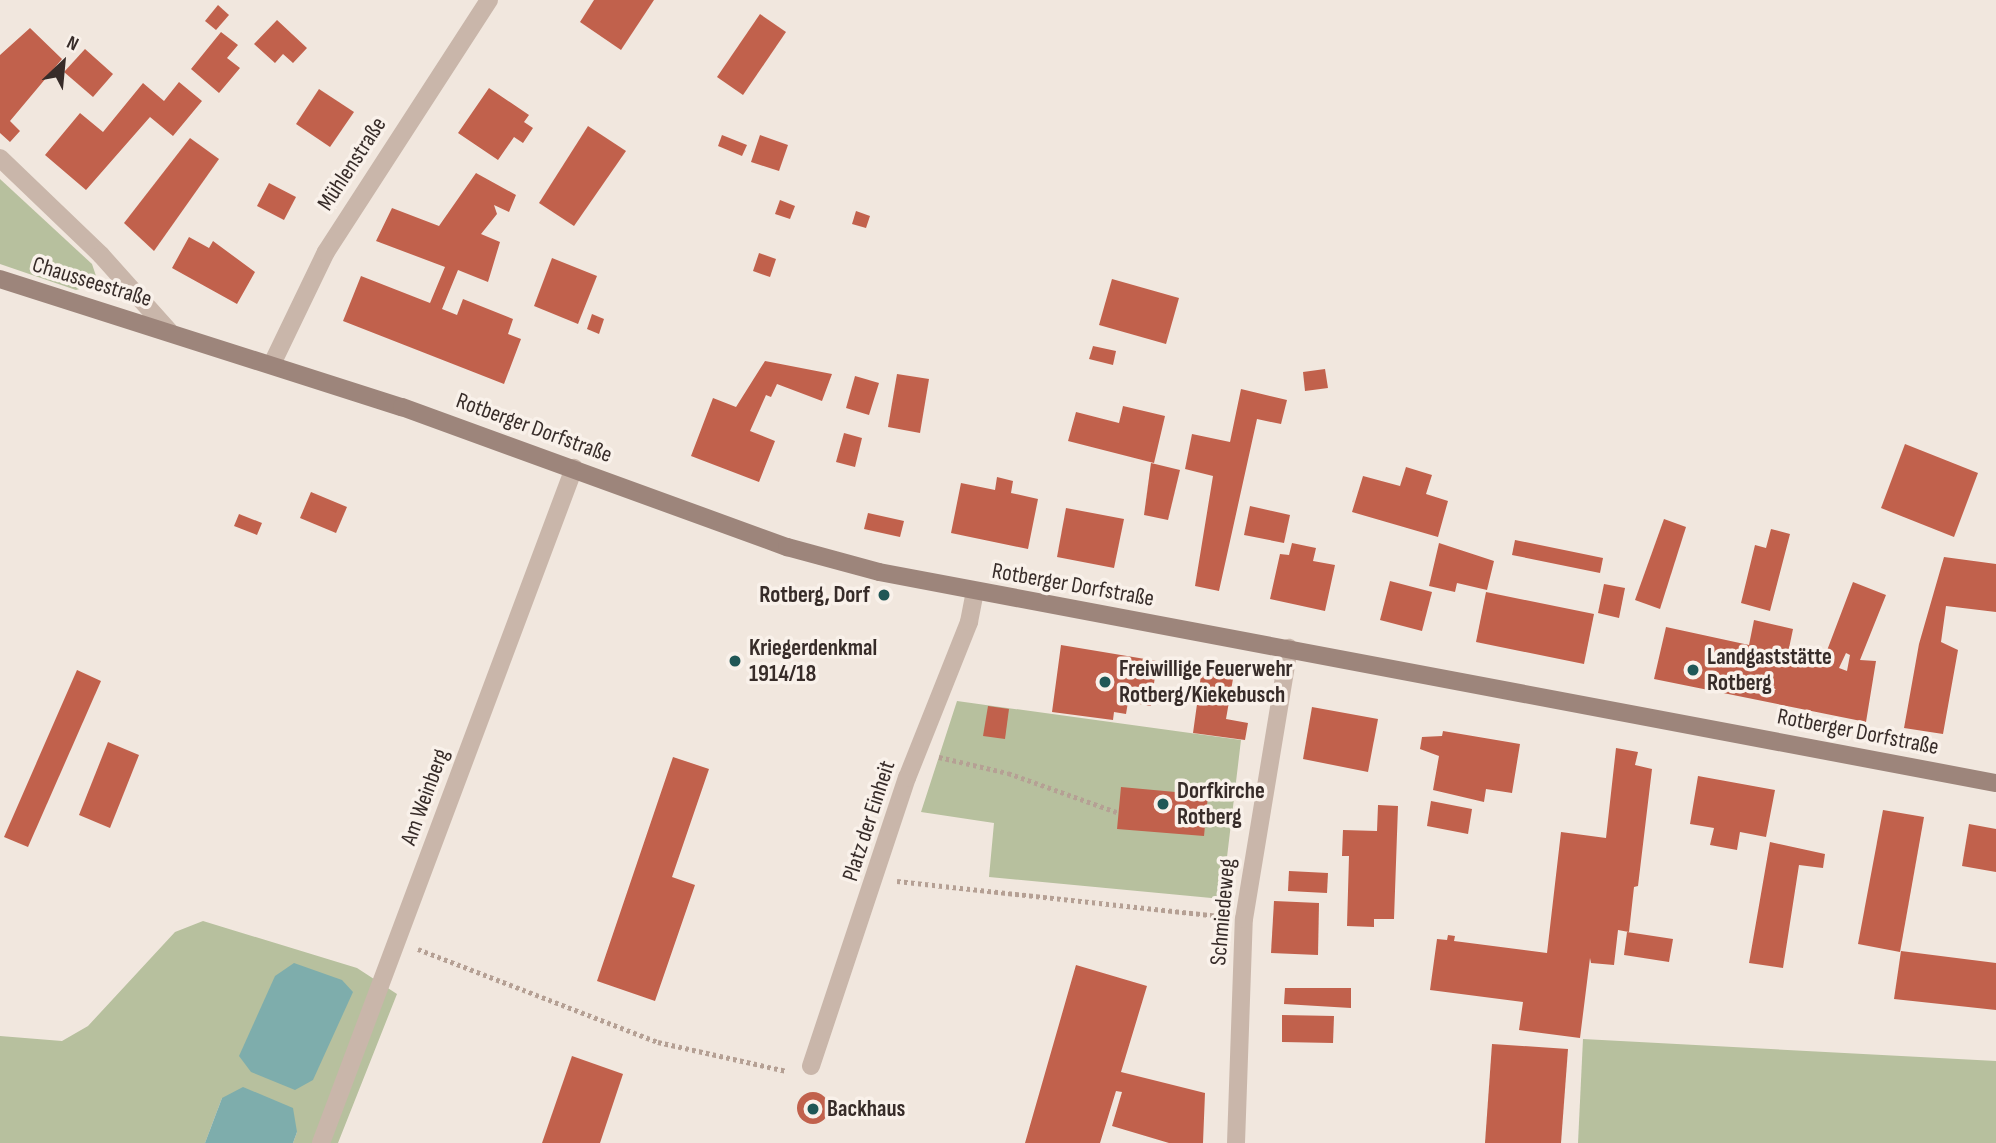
<!DOCTYPE html>
<html>
<head>
<meta charset="utf-8">
<style>
  body { margin:0 }
  #map { position:relative; width:1996px; height:1143px; overflow:hidden; background:#f1e7de; font-family:"Sofia Sans Condensed",sans-serif }
  div>[style] { position:absolute }
  .green>* { inset:0; background:#b7c09e }
  .water>* { inset:0; background:#7eadac }
  .building>* { inset:0; background:#c1614c }
  .round { border-radius:50% }
  .path>* { height:4.5px; margin-top:-2.25px; transform-origin:0; background:repeating-linear-gradient(90deg,#b5a094 0 3.5px,transparent 0 7px) }
  .street>* { height:18px; margin:-9px; padding:0 9px; transform-origin:9px; border-radius:9px; background:#c9b6aa }
  .secondary>* { height:18px; margin:-9px; padding:0 9px; transform-origin:9px; border-radius:9px; background:#9d857b }
  .dots>* { width:19px; height:19px; translate:-50% -50%; box-sizing:border-box; border:4px solid #f9f1ea; border-radius:50% }
  span { translate:-50% -50%; white-space:nowrap; text-align:center; line-height:1.15; -webkit-text-stroke:7px #f9f1ea; paint-order:stroke }
  .street-label { font-size:23px; color:#372c29 }
  .poi-label { font-size:23px; color:#372c29; font-weight:700 }
  .right { translate:-100% -50%; text-align:right }
  .left { translate:0 -50%; text-align:left }
  .north { position:absolute; left:28px; top:28px; width:70px; height:70px; -webkit-text-stroke:5px #f9f1ea; paint-order:stroke; rotate:26deg; font-size:19px; font-weight:700; line-height:28px; text-align:center; color:#372c29 }
  .north::after { content:''; display:block; margin:auto; width:24px; height:32px; background:#372c29; clip-path:polygon(50% 0,100% 100%,50% 72%,0 100%) }
</style>
</head>
<body>
<div id="map">
  <div class="green">
    <i style="clip-path:polygon(0 179px,92px 264px,96px 276px,90px 286px,76px 290px,0 264px)"></i>
    <i style="clip-path:polygon(957px 701px,1241px 740px,1222px 899px,989px 877px,994px 823px,921px 812px)"></i>
    <i style="clip-path:polygon(203px 921px,357px 968px,397px 994px,338px 1143px,293px 1143px,297px 1132px,222px 1098px,205px 1143px,0 1143px,0 1036px,62px 1041px,88px 1026px,175px 932px)"></i>
    <i style="clip-path:polygon(1583px 1039px,1996px 1061px,1996px 1143px,1578px 1143px)"></i>
  </div>
  <div class="water">
    <i style="clip-path:polygon(294px 963px,342px 980px,353px 992px,313px 1080px,295px 1090px,251px 1072px,239px 1056px,275px 976px)"></i>
    <i style="clip-path:polygon(243px 1087px,293px 1108px,297px 1132px,293px 1143px,205px 1143px,222px 1098px)"></i>
  </div>
  <div class="building">
    <i style="clip-path:polygon(594px 0,654px 0,621px 50px,580px 22px)"></i>
    <i style="clip-path:polygon(218px 5px,229px 15px,216px 30px,205px 21px)"></i>
    <i style="clip-path:polygon(760px 14px,786px 32px,743px 95px,717px 77px)"></i>
    <i style="clip-path:polygon(277px 20px,307px 48px,293px 63px,283px 54px,275px 63px,254px 44px)"></i>
    <i style="clip-path:polygon(30px 28px,62px 59px,10px 121px,20px 131px,10px 142px,0 133px,0 55px)"></i>
    <i style="clip-path:polygon(221px 32px,238px 45px,227px 58px,240px 68px,219px 93px,191px 69px)"></i>
    <i style="clip-path:polygon(85px 49px,113px 74px,93px 97px,64px 72px)"></i>
    <i style="clip-path:polygon(179px 82px,202px 101px,173px 136px,150px 117px,86px 190px,45px 155px,80px 113px,103px 132px,143px 83px,164px 101px)"></i>
    <i style="clip-path:polygon(489px 88px,529px 115px,524px 122px,533px 128px,523px 143px,514px 137px,498px 160px,458px 133px)"></i>
    <i style="clip-path:polygon(319px 89px,354px 112px,330px 147px,296px 124px)"></i>
    <i style="clip-path:polygon(588px 126px,626px 151px,574px 226px,539px 203px)"></i>
    <i style="clip-path:polygon(722px 135px,747px 145px,742px 156px,718px 146px)"></i>
    <i style="clip-path:polygon(760px 135px,788px 145px,779px 171px,751px 162px)"></i>
    <i style="clip-path:polygon(190px 138px,219px 159px,154px 251px,124px 223px)"></i>
    <i style="clip-path:polygon(476px 173px,516px 195px,509px 212px,494px 205px,497px 214px,481px 234px,500px 242px,488px 282px,458px 270px,442px 309px,457px 315px,463px 299px,513px 319px,508px 334px,521px 339px,504px 384px,343px 321px,361px 276px,430px 303px,445px 267px,376px 241px,392px 208px,439px 226px)"></i>
    <i style="clip-path:polygon(269px 183px,296px 197px,284px 220px,257px 206px)"></i>
    <i style="clip-path:polygon(780px 200px,795px 206px,790px 219px,775px 214px)"></i>
    <i style="clip-path:polygon(856px 211px,870px 216px,866px 228px,852px 224px)"></i>
    <i style="clip-path:polygon(189px 237px,209px 248px,213px 241px,255px 272px,237px 304px,172px 268px)"></i>
    <i style="clip-path:polygon(759px 253px,776px 259px,770px 277px,753px 271px)"></i>
    <i style="clip-path:polygon(552px 258px,597px 276px,578px 324px,534px 306px)"></i>
    <i style="clip-path:polygon(1112px 279px,1179px 298px,1166px 344px,1099px 325px)"></i>
    <i style="clip-path:polygon(592px 314px,604px 319px,599px 334px,587px 329px)"></i>
    <i style="clip-path:polygon(1093px 346px,1116px 351px,1113px 365px,1089px 359px)"></i>
    <i style="clip-path:polygon(765px 361px,832px 374px,822px 401px,777px 384px,771px 397px,766px 395px,750px 431px,775px 441px,759px 482px,691px 456px,713px 398px,736px 407px)"></i>
    <i style="clip-path:polygon(1325px 369px,1328px 388px,1305px 391px,1303px 372px)"></i>
    <i style="clip-path:polygon(897px 374px,929px 379px,920px 433px,888px 427px)"></i>
    <i style="clip-path:polygon(855px 376px,879px 383px,869px 415px,846px 408px)"></i>
    <i style="clip-path:polygon(1241px 389px,1287px 400px,1281px 424px,1257px 419px,1219px 591px,1195px 586px,1213px 476px,1185px 469px,1192px 434px,1230px 442px)"></i>
    <i style="clip-path:polygon(1123px 406px,1165px 416px,1154px 463px,1068px 441px,1076px 412px,1119px 423px)"></i>
    <i style="clip-path:polygon(844px 433px,862px 438px,855px 467px,836px 462px)"></i>
    <i style="clip-path:polygon(1905px 444px,1978px 473px,1954px 537px,1881px 508px)"></i>
    <i style="clip-path:polygon(1151px 463px,1180px 470px,1168px 520px,1144px 515px)"></i>
    <i style="clip-path:polygon(1406px 467px,1432px 475px,1426px 494px,1448px 501px,1438px 537px,1352px 512px,1363px 476px,1400px 486px)"></i>
    <i style="clip-path:polygon(997px 477px,1013px 481px,1011px 493px,1038px 499px,1028px 549px,951px 533px,961px 483px,995px 490px)"></i>
    <i style="clip-path:polygon(311px 492px,347px 507px,336px 533px,300px 518px)"></i>
    <i style="clip-path:polygon(1250px 506px,1290px 515px,1284px 543px,1244px 535px)"></i>
    <i style="clip-path:polygon(1066px 508px,1124px 519px,1114px 568px,1057px 557px)"></i>
    <i style="clip-path:polygon(868px 513px,904px 521px,900px 537px,864px 529px)"></i>
    <i style="clip-path:polygon(239px 514px,262px 523px,257px 535px,234px 526px)"></i>
    <i style="clip-path:polygon(1664px 519px,1686px 527px,1660px 609px,1635px 600px)"></i>
    <i style="clip-path:polygon(1771px 529px,1790px 534px,1770px 611px,1741px 603px,1755px 545px,1766px 548px)"></i>
    <i style="clip-path:polygon(1515px 540px,1603px 558px,1600px 573px,1512px 555px)"></i>
    <i style="clip-path:polygon(1292px 543px,1316px 548px,1313px 561px,1335px 565px,1325px 611px,1270px 599px,1280px 554px,1289px 555px)"></i>
    <i style="clip-path:polygon(1439px 543px,1494px 561px,1487px 590px,1457px 583px,1455px 592px,1429px 586px)"></i>
    <i style="clip-path:polygon(1944px 557px,1996px 564px,1996px 612px,1946px 606px,1941px 642px,1958px 650px,1943px 734px,1904px 728px,1919px 644px)"></i>
    <i style="clip-path:polygon(1390px 581px,1432px 592px,1422px 631px,1380px 620px)"></i>
    <i style="clip-path:polygon(evenodd,1853px 582px,1886px 595px,1860px 660px,1876px 661px,1866px 722px,1654px 679px,1666px 627px,1749px 645px,1754px 620px,1793px 629px,1788px 653px,1823px 661px,1853px 582px,1846px 653px,1850px 655px,1847px 671px,1839px 668px,1846px 653px)"></i>
    <i style="clip-path:polygon(1604px 584px,1625px 588px,1619px 618px,1598px 613px)"></i>
    <i style="clip-path:polygon(1486px 592px,1594px 614px,1584px 664px,1476px 642px)"></i>
    <i style="clip-path:polygon(1061px 645px,1157px 661px,1151px 706px,1128px 702px,1126px 714px,1114px 712px,1113px 720px,1052px 712px)"></i>
    <i style="clip-path:polygon(1202px 668px,1234px 673px,1226px 719px,1248px 723px,1245px 740px,1193px 733px)"></i>
    <i style="clip-path:polygon(77px 670px,101px 681px,28px 847px,4px 837px)"></i>
    <i style="clip-path:polygon(988px 706px,1009px 709px,1005px 739px,983px 736px)"></i>
    <i style="clip-path:polygon(1312px 707px,1378px 719px,1368px 772px,1303px 759px)"></i>
    <i style="clip-path:polygon(1443px 731px,1520px 744px,1512px 793px,1486px 789px,1484px 802px,1433px 790px,1439px 756px,1420px 749px,1422px 737px,1442px 736px)"></i>
    <i style="clip-path:polygon(108px 742px,139px 755px,110px 828px,79px 815px)"></i>
    <i style="clip-path:polygon(1616px 748px,1638px 752px,1635px 765px,1652px 769px,1638px 886px,1634px 887px,1629px 932px,1618px 930px,1614px 965px,1591px 963px,1590px 958px,1580px 1038px,1519px 1030px,1523px 1002px,1430px 990px,1437px 939px,1447px 940px,1448px 935px,1455px 936px,1454px 941px,1547px 953px,1561px 832px,1606px 838px)"></i>
    <i style="clip-path:polygon(673px 757px,709px 769px,672px 877px,695px 885px,655px 1001px,597px 981px)"></i>
    <i style="clip-path:polygon(1698px 776px,1775px 790px,1766px 837px,1740px 832px,1737px 850px,1710px 845px,1714px 828px,1690px 824px)"></i>
    <i style="clip-path:polygon(1121px 787px,1208px 795px,1204px 836px,1117px 829px)"></i>
    <i style="clip-path:polygon(1431px 801px,1472px 809px,1468px 834px,1427px 826px)"></i>
    <i style="clip-path:polygon(1378px 805px,1398px 806px,1394px 919px,1374px 919px,1374px 927px,1347px 926px,1349px 856px,1342px 856px,1343px 830px,1377px 831px)"></i>
    <i style="clip-path:polygon(1883px 810px,1924px 817px,1900px 952px,1858px 944px)"></i>
    <i style="clip-path:polygon(1969px 824px,1996px 829px,1996px 872px,1962px 866px)"></i>
    <i style="clip-path:polygon(1770px 842px,1825px 854px,1823px 868px,1799px 865px,1783px 968px,1749px 963px)"></i>
    <i style="clip-path:polygon(1289px 871px,1328px 873px,1327px 893px,1288px 891px)"></i>
    <i style="clip-path:polygon(1274px 901px,1319px 903px,1318px 955px,1271px 953px)"></i>
    <i style="clip-path:polygon(1627px 932px,1673px 939px,1669px 962px,1624px 955px)"></i>
    <i style="clip-path:polygon(1901px 951px,1996px 963px,1996px 1010px,1894px 999px)"></i>
    <i style="clip-path:polygon(1076px 965px,1147px 986px,1121px 1072px,1205px 1093px,1203px 1143px,1169px 1143px,1112px 1126px,1122px 1092px,1116px 1091px,1100px 1143px,1025px 1143px)"></i>
    <i style="clip-path:polygon(1285px 988px,1351px 988px,1351px 1008px,1284px 1004px)"></i>
    <i style="clip-path:polygon(1282px 1015px,1334px 1016px,1333px 1043px,1282px 1042px)"></i>
    <i style="clip-path:polygon(1492px 1044px,1568px 1049px,1561px 1143px,1485px 1143px)"></i>
    <i style="clip-path:polygon(572px 1056px,623px 1074px,600px 1143px,542px 1143px)"></i>
    <i class="round" style="left:797px;top:1092px;width:32px;height:32px"></i>
  </div>
  <div class="path">
    <i style="left:939px;top:757px;width:71px;rotate:13.1deg"></i>
    <i style="left:1008px;top:773px;width:118px;rotate:19.8deg"></i>
    <i style="left:897px;top:881px;width:324px;rotate:6.2deg"></i>
    <i style="left:418px;top:949px;width:257px;rotate:21.2deg"></i>
    <i style="left:658px;top:1042px;width:132px;rotate:12.7deg"></i>
  </div>
  <div class="street">
    <i style="left:0;top:158px;width:140px;rotate:43.8deg"></i>
    <i style="left:101px;top:255px;width:102px;rotate:48.2deg"></i>
    <i style="left:272px;top:364px;width:124px;rotate:-64.3deg"></i>
    <i style="left:326px;top:252px;width:300px;rotate:-57.1deg"></i>
    <i style="left:811px;top:1066px;width:304px;rotate:-71.6deg"></i>
    <i style="left:907px;top:778px;width:168px;rotate:-68.3deg"></i>
    <i style="left:969px;top:622px;width:31px;rotate:-79deg"></i>
    <i style="left:321px;top:1143px;width:721px;rotate:-69.45deg"></i>
    <i style="left:1236px;top:1143px;width:224px;rotate:-88deg"></i>
    <i style="left:1244px;top:919px;width:275px;rotate:-80.6deg"></i>
  </div>
  <div class="secondary">
    <i style="left:0;top:279px;width:422px;rotate:17.7deg"></i>
    <i style="left:402px;top:407px;width:410px;rotate:20deg"></i>
    <i style="left:787px;top:547px;width:95px;rotate:15.2deg"></i>
    <i style="left:879px;top:572px;width:1137px;rotate:10.7deg"></i>
  </div>
  <div class="dots">
    <i style="left:884px;top:595px;background:#205756"></i>
    <i style="left:735px;top:661px;background:#205756"></i>
    <i style="left:1693px;top:670px;background:#205756"></i>
    <i style="left:1105px;top:682px;background:#205756"></i>
    <i style="left:1163px;top:804px;background:#205756"></i>
    <i style="left:813px;top:1109px;background:#205756"></i>
  </div>
  <div class="street-label">
    <span style="left:352px;top:164px;rotate:-57deg">Mühlenstraße</span>
    <span style="left:92px;top:282px;rotate:17deg">Chausseestraße</span>
    <span style="left:534px;top:428px;rotate:20deg">Rotberger Dorfstraße</span>
    <span style="left:1073px;top:585px;rotate:10deg">Rotberger Dorfstraße</span>
    <span style="left:1858px;top:732px;rotate:11deg">Rotberger Dorfstraße</span>
    <span style="left:425px;top:797px;rotate:-70deg">Am Weinberg</span>
    <span style="left:869px;top:821px;rotate:-72deg">Platz der Einheit</span>
    <span style="left:1223px;top:912px;rotate:-85deg">Schmiedeweg</span>
  </div>
  <div class="poi-label">
    <span class="right" style="left:870px;top:595px">Rotberg, Dorf</span>
    <span class="left" style="left:749px;top:661px">Kriegerdenkmal<br>1914/18</span>
    <span class="left" style="left:1707px;top:670px">Landgaststätte<br>Rotberg</span>
    <span class="left" style="left:1119px;top:682px">Freiwillige Feuerwehr<br>Rotberg/Kiekebusch</span>
    <span class="left" style="left:1177px;top:804px">Dorfkirche<br>Rotberg</span>
    <span class="left" style="left:827px;top:1109px">Backhaus</span>
  </div>
  <div class="north">N</div>
</div>
</body>
</html>
